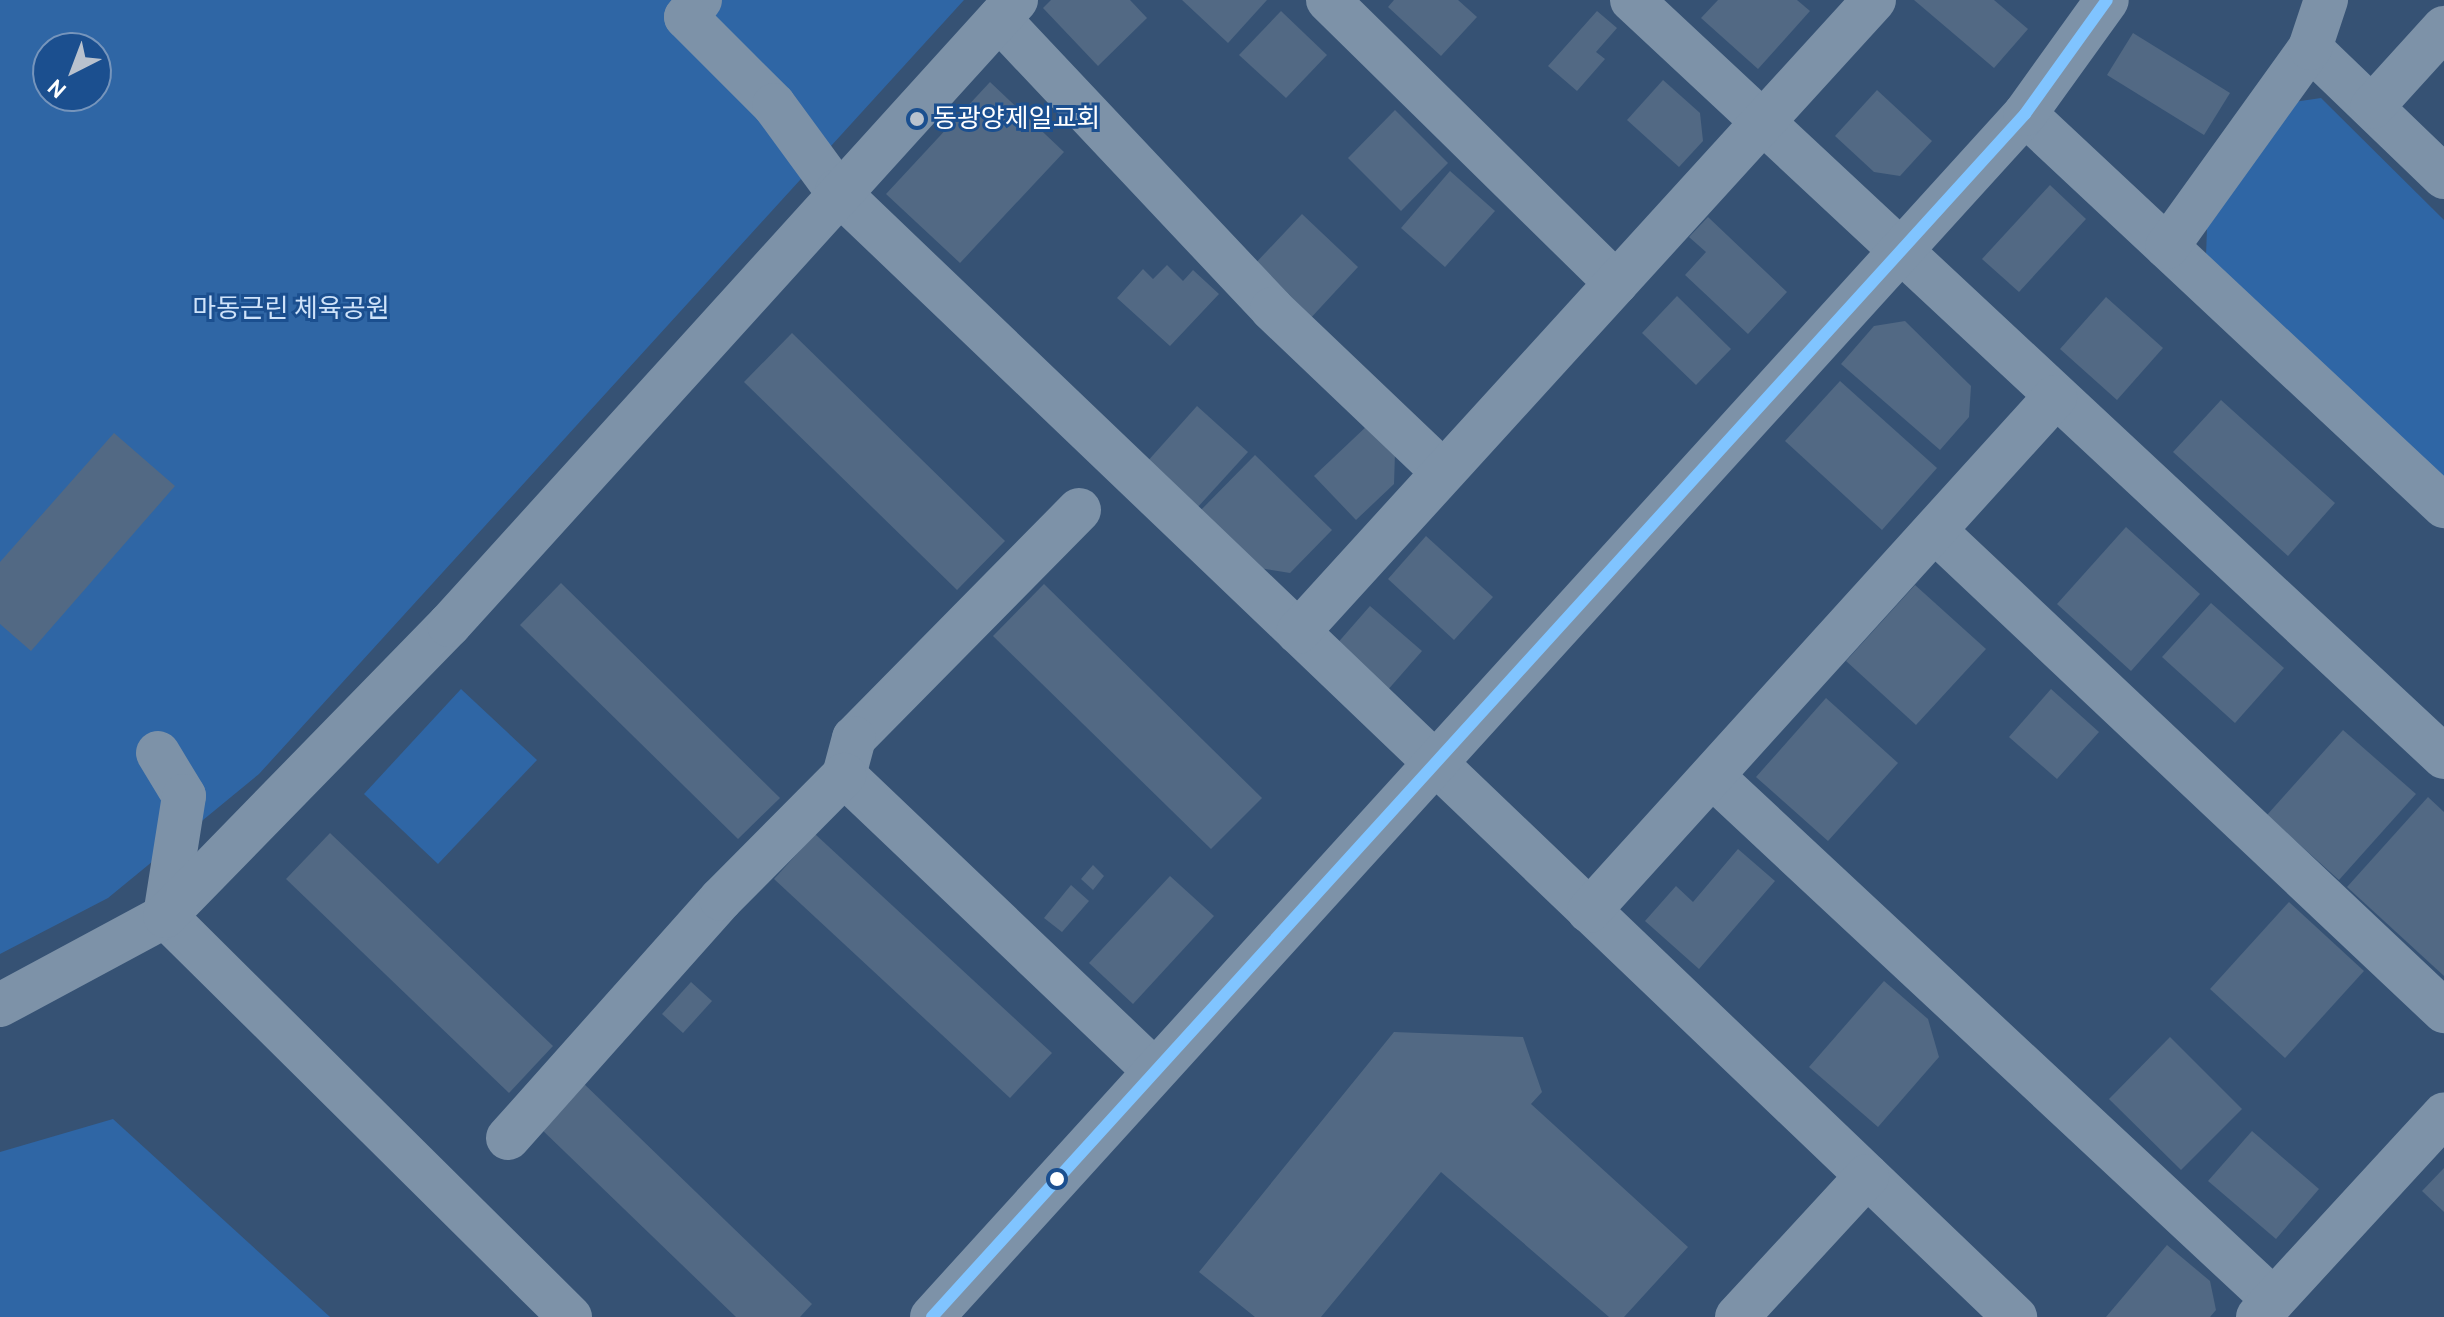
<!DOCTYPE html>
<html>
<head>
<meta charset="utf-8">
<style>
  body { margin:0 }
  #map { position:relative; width:2444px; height:1317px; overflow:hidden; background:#365274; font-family:Cabin,"Noto Sans KR",sans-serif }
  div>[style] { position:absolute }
  .green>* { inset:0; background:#2f66a5 }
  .building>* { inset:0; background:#526984 }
  .minor>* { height:44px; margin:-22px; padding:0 22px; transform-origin:22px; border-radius:22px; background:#7d92a8 }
  .tertiary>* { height:44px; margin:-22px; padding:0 22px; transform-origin:22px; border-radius:22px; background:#7d92a8 }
  .bus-1>* { height:12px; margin:-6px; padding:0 6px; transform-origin:6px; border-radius:6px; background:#80c4ff }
  .dots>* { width:22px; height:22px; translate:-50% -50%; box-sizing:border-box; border:4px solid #1b4f8f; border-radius:50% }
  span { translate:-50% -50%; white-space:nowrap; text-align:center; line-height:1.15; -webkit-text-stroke:6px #1b4f8f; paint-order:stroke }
  .poi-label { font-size:26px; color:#fff }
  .left { translate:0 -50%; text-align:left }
  .park-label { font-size:26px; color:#cfe3fa }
  .north { position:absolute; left:32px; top:32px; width:80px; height:80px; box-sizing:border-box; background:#1b4f8f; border:2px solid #7695bc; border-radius:50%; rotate:222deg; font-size:22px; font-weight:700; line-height:32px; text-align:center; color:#fff }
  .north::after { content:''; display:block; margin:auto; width:28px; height:36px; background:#b9c2ce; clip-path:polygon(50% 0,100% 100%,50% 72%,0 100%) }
</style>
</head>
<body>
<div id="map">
  <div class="green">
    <i style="clip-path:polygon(evenodd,0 0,964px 0,259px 774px,108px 898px,0 954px,0 0,48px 48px,96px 48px,96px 96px,48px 96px,48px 48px)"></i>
    <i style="clip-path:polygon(2321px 98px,2444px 220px,2444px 484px,2206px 257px,2207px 228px,2294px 102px)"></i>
    <i style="clip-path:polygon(461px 689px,537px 760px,438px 864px,364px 794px)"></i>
    <i style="clip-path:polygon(113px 1119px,330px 1317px,0 1317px,0 1152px)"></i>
  </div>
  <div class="building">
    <i style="clip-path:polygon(1051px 0,1130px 0,1147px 18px,1098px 66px,1043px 8px)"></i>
    <i style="clip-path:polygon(1182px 0,1267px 0,1228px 43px)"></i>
    <i style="clip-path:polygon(1394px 0,1458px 0,1477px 17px,1441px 56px,1388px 7px)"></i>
    <i style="clip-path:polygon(1718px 0,1797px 0,1810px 11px,1758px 69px,1701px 18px)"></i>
    <i style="clip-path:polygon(1914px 0,1994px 0,2028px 29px,1994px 68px)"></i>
    <i style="clip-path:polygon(1281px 11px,1327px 55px,1286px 98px,1239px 55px)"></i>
    <i style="clip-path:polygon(1597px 11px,1617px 28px,1596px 52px,1605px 59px,1577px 91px,1548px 66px)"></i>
    <i style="clip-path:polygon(2133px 33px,2230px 93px,2204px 135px,2107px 75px)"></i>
    <i style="clip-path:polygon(1663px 80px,1700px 113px,1703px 141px,1679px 167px,1627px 120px)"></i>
    <i style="clip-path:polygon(990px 82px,1064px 152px,960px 263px,886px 194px)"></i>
    <i style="clip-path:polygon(1877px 90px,1932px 141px,1900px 176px,1874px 172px,1835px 136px)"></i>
    <i style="clip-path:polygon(1395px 110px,1448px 163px,1401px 211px,1348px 158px)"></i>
    <i style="clip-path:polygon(1450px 171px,1495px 211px,1445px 267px,1401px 228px)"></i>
    <i style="clip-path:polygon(2050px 185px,2086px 219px,2019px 292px,1982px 259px)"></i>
    <i style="clip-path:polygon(1302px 214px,1358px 267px,1308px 321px,1251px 268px)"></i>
    <i style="clip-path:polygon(1708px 217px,1787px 292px,1748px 334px,1685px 275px,1706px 252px,1689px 237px)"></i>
    <i style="clip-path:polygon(1167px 265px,1183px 281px,1193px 270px,1219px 294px,1170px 346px,1117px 298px,1143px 269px,1153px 279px)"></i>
    <i style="clip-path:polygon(1677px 296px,1731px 349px,1696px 385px,1642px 333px)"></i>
    <i style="clip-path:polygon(2106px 297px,2163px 348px,2117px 400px,2060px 349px)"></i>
    <i style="clip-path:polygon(1905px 321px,1971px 386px,1969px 417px,1940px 450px,1841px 364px,1874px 326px)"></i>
    <i style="clip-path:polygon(792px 333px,1005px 541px,957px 590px,744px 382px)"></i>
    <i style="clip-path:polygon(1840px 381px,1937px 468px,1882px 530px,1785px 441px)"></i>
    <i style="clip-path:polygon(2221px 400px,2335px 503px,2288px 556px,2173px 452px)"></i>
    <i style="clip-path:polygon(1197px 406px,1248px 452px,1197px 508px,1146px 463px)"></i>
    <i style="clip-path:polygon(1369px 424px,1395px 453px,1394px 484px,1356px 520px,1314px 476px)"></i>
    <i style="clip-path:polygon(114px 433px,175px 486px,31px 651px,0 624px,0 562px)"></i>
    <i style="clip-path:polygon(1255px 455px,1332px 530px,1290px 573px,1259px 568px,1200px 511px)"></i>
    <i style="clip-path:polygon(2126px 527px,2200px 594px,2131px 671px,2057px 604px)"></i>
    <i style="clip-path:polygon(1426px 536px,1493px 597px,1454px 640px,1388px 579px)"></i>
    <i style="clip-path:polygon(561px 583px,780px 798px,738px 839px,520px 625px)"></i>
    <i style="clip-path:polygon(1044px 584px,1262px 798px,1211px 849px,993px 636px)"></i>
    <i style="clip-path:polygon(1915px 585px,1986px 649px,1916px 725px,1846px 661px)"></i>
    <i style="clip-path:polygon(2211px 603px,2284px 668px,2235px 723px,2162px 657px)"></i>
    <i style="clip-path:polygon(1370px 606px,1422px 651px,1386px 692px,1335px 646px)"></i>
    <i style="clip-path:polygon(2051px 689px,2099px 732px,2057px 779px,2009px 737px)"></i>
    <i style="clip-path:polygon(1826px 698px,1898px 763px,1828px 841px,1756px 777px)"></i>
    <i style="clip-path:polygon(2343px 730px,2416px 794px,2339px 880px,2267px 815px)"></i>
    <i style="clip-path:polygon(2428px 797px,2444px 812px,2444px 976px,2347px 887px)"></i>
    <i style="clip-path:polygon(330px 833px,553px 1046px,509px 1093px,286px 879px)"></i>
    <i style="clip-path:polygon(815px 834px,1052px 1053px,1010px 1098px,774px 879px)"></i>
    <i style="clip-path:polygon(1738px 849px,1775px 881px,1699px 969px,1645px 921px,1676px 886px,1693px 902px)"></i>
    <i style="clip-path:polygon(1093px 865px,1104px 876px,1093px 890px,1081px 879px)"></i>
    <i style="clip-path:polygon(1170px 876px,1214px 916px,1133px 1004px,1089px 963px)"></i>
    <i style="clip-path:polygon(1071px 885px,1089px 901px,1062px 932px,1044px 918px)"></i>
    <i style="clip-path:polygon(2289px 902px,2364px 971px,2285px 1058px,2210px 989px)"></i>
    <i style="clip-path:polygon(1884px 981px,1928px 1019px,1939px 1057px,1878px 1127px,1809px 1067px)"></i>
    <i style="clip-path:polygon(691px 982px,712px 1001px,683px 1033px,662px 1014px)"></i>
    <i style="clip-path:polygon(1394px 1032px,1523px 1037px,1542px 1092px,1531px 1104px,1688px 1247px,1624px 1317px,1609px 1317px,1441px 1172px,1321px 1317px,1255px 1317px,1199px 1272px)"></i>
    <i style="clip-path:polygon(2170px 1037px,2242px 1109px,2181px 1170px,2109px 1099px)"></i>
    <i style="clip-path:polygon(580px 1080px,812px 1304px,800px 1317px,736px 1317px,537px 1125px)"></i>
    <i style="clip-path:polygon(2252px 1131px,2319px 1189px,2276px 1239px,2208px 1181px)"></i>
    <i style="clip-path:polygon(2444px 1168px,2444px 1212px,2422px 1191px)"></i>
    <i style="clip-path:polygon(2167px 1245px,2210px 1281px,2216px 1310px,2210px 1317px,2106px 1317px)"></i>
  </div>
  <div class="minor">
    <i style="left:700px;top:0;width:22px;rotate:129deg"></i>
    <i style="left:686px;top:17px;width:124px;rotate:45deg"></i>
    <i style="left:774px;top:105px;width:107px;rotate:53.8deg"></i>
    <i style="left:837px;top:191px;width:1630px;rotate:43.71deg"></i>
    <i style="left:1328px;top:0;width:404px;rotate:44.5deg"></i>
    <i style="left:1632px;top:0;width:1110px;rotate:42.99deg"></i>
    <i style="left:999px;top:19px;width:398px;rotate:46.7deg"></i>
    <i style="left:1272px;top:309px;width:236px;rotate:43.6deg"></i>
    <i style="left:2310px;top:48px;width:186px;rotate:43.9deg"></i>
    <i style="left:2372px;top:107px;width:107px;rotate:-47.7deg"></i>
    <i style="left:2025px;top:114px;width:574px;rotate:43.09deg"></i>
    <i style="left:2167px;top:247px;width:245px;rotate:-54.3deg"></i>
    <i style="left:2310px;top:48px;width:51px;rotate:-71.6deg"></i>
    <i style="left:1079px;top:510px;width:320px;rotate:134.6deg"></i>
    <i style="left:854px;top:738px;width:38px;rotate:105deg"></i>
    <i style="left:844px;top:775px;width:429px;rotate:43.6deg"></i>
    <i style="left:1935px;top:531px;width:700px;rotate:43.32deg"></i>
    <i style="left:1298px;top:632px;width:855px;rotate:-47.65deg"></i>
    <i style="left:158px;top:753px;width:50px;rotate:58.8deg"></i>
    <i style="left:184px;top:796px;width:121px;rotate:99deg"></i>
    <i style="left:165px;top:916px;width:570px;rotate:44.72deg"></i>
    <i style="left:1712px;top:776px;width:768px;rotate:43deg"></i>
    <i style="left:1589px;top:911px;width:694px;rotate:-47.8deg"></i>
    <i style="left:0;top:1005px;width:187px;rotate:-28.3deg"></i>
    <i style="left:165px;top:916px;width:407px;rotate:-45.7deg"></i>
    <i style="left:449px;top:625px;width:844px;rotate:-47.79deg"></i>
    <i style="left:508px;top:1138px;width:320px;rotate:-48.3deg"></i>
    <i style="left:721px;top:899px;width:175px;rotate:-45.2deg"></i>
    <i style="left:1737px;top:1317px;width:192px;rotate:-47.3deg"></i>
    <i style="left:2258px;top:1317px;width:275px;rotate:-47.4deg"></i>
  </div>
  <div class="tertiary">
    <i style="left:932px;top:1317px;width:1625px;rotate:-47.74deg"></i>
    <i style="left:2025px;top:114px;width:140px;rotate:-54.3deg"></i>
  </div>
  <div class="bus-1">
    <i style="left:932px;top:1317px;width:1625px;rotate:-47.74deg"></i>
    <i style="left:2025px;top:114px;width:140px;rotate:-54.3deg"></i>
  </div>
  <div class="dots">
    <i style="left:917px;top:119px;background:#b9c2ce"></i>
    <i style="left:1057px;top:1179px;background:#fff"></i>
  </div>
  <div class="poi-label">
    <span class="left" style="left:933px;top:119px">동광양제일교회</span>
  </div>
  <div class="park-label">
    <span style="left:291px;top:309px">마동근린 체육공원</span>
  </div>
  <div class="north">N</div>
</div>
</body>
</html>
